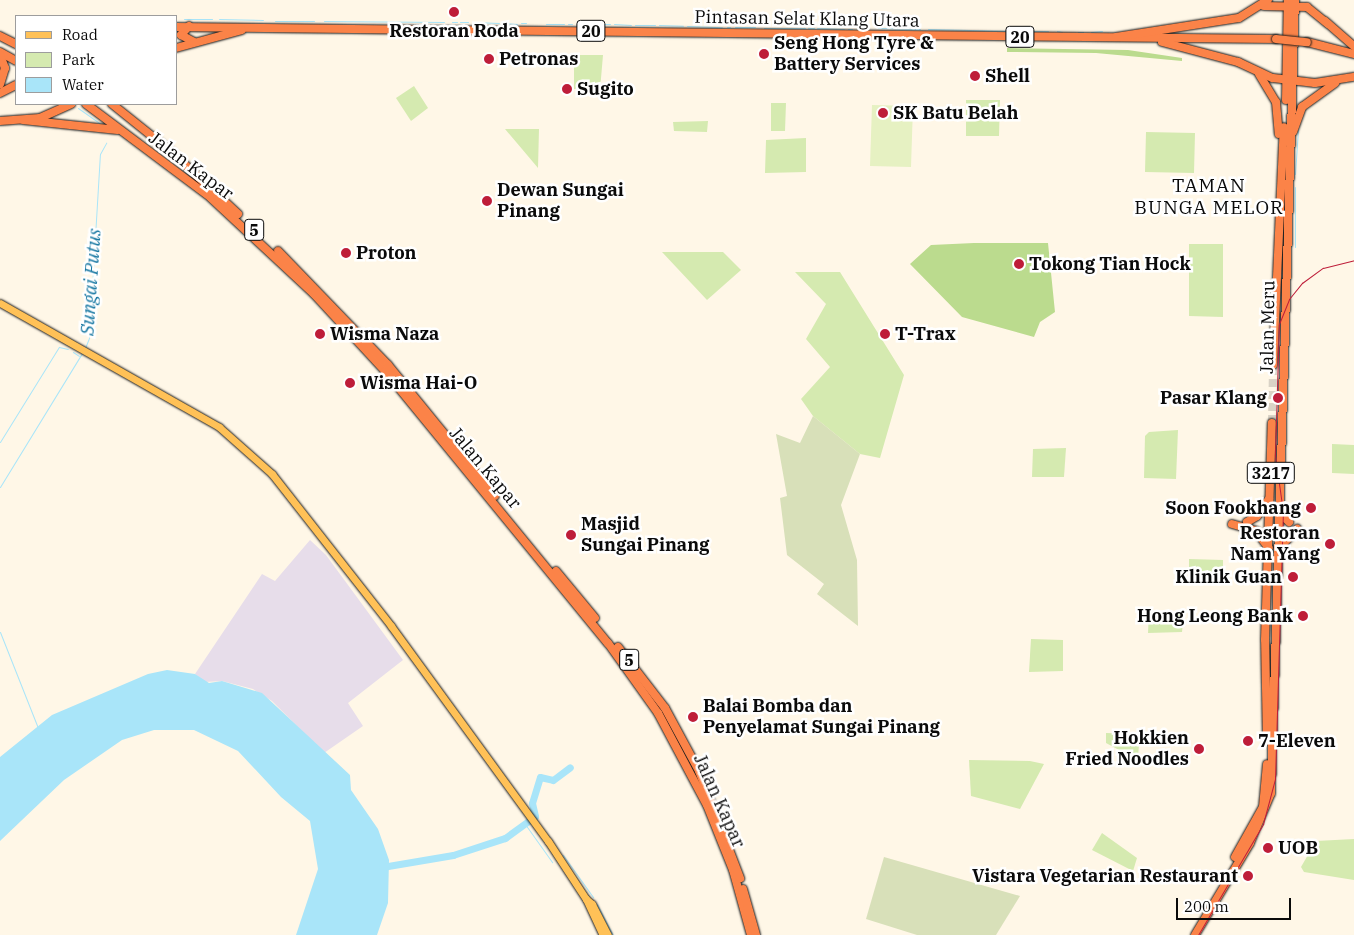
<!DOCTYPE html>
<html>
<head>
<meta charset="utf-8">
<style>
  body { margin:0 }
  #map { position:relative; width:1354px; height:935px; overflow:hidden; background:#fff7e7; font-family:"IBM Plex Serif",serif }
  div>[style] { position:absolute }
  .industrial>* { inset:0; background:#e7ddea }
  .green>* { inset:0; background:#d5eab0 }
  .forest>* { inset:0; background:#bbdb8e }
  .cemetery>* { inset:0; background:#d8e0b9 }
  .pitch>* { inset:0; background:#e6f1c2 }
  .water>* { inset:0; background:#a9e5f9 }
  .stream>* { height:1px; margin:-0.5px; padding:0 0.5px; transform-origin:0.5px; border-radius:0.5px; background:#a9e5f9 }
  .river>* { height:7px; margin:-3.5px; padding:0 3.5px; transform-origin:3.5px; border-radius:3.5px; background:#a9e5f9 }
  .highway-tunnel>* { height:8px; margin-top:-4px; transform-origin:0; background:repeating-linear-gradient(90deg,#dad3c6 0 8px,transparent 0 12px) }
  .roads { filter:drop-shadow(0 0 1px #1b1b1b) drop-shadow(0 0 1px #1b1b1b) }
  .major>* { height:7px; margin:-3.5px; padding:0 3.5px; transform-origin:3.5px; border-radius:3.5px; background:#ffc157 }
  .highway>* { height:8px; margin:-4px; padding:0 4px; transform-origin:4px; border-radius:4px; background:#fb8348 }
  .tram>* { height:1px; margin:-0.5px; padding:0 0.5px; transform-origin:0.5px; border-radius:0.5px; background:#be1d39 }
  .bridges { filter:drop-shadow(0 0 1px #1b1b1b) drop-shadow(0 0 1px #1b1b1b) }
  .highway-bridge>* { height:8px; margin:-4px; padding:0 4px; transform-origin:4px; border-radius:4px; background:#fb8348 }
  .dots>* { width:14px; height:14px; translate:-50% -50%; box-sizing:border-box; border:2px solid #fff; border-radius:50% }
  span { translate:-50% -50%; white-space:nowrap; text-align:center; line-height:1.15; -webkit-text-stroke:5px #fff; paint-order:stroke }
  .shield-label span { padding:1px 4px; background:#fff; border:1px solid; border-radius:4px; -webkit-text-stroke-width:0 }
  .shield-label { font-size:16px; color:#0a0a0a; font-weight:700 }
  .street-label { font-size:18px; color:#0a0a0a }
  .poi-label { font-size:18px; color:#0a0a0a; font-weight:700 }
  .left { translate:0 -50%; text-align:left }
  .right { translate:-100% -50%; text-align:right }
  .neighbourhood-label { font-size:19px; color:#0a0a0a; letter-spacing:1px }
  .water-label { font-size:19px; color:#10739f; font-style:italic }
  .legend { position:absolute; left:15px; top:15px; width:162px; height:90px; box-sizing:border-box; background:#fff; border:1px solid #9d9d9d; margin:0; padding:6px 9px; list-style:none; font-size:15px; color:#0a0a0a }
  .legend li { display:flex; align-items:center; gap:10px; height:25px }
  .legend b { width:25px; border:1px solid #9d9d9d }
  .scale { position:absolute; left:1176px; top:898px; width:115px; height:22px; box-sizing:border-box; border:2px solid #0a0a0a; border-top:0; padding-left:6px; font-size:15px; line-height:18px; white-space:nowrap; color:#0a0a0a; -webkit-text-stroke:4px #fff; paint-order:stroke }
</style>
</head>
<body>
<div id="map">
  <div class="industrial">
    <i style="clip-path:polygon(310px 540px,326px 555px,403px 660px,348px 703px,363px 726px,324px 753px,272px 701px,253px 689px,222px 681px,205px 682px,195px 674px,262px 574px,275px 581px)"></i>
  </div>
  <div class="green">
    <i style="clip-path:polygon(574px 55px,603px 55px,600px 90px,574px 89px)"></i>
    <i style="clip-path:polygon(414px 86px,428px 108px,411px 121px,396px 98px)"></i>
    <i style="clip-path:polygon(966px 100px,1000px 100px,999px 136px,966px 136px)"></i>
    <i style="clip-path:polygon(771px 103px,786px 103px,785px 131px,771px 131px)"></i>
    <i style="clip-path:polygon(708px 121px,707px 132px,674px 131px,673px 122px)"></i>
    <i style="clip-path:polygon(505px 129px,539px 129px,538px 168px,522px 149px)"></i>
    <i style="clip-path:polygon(1146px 132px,1195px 133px,1194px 173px,1145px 172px)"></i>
    <i style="clip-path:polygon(806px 138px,806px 172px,765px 173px,766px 140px)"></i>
    <i style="clip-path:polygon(1189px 244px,1223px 244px,1223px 317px,1189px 316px)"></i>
    <i style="clip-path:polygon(662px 252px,723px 252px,741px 270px,707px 300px)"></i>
    <i style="clip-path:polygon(795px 272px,840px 272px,904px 375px,880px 458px,860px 454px,813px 416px,801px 399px,830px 367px,806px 339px,826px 304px)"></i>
    <i style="clip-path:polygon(1178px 430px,1176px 479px,1144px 478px,1145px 436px,1149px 432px)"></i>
    <i style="clip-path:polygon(1332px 444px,1354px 445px,1354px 474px,1332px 473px)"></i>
    <i style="clip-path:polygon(1066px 448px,1064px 477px,1032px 477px,1033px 449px)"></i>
    <i style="clip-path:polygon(1189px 559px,1223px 560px,1223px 574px,1189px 574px)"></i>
    <i style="clip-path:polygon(1149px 612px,1184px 612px,1182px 632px,1148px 633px)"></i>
    <i style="clip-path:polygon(1031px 639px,1063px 640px,1063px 671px,1029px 672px)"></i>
    <i style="clip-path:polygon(1106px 733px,1140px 734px,1138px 756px,1134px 758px,1106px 743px)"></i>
    <i style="clip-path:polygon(969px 760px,1030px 761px,1044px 764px,1020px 809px,971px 796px)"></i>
    <i style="clip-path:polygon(1102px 833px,1137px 858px,1133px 871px,1092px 850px)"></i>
    <i style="clip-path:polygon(1354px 839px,1354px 880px,1304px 872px,1301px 867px,1316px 841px)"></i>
  </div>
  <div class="forest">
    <i style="clip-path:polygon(1007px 48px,1128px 50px,1182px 58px,1182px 61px,1096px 53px,1007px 52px)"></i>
    <i style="clip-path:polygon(974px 243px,1048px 243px,1055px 312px,1040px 322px,1034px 337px,962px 317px,910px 264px,931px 245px)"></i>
  </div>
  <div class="cemetery">
    <i style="clip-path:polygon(813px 416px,860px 454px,841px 505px,857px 560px,858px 626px,817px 594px,824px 584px,787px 555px,780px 498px,787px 496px,776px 434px,800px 443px)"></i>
    <i style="clip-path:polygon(884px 857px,1020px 896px,996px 935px,917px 935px,866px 919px)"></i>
  </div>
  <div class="pitch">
    <i style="clip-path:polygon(872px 105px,913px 106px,911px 167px,870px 166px)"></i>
  </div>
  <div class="water">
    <i style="clip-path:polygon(167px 670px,195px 674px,209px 683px,222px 681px,262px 693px,350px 775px,351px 790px,378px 829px,389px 860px,388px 903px,377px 935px,296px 935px,318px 869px,310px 821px,281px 797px,238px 751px,194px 730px,154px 730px,122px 740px,64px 780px,0 841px,0 757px,52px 715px,148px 674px)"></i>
  </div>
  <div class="stream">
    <i style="left:184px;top:19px;width:28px"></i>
    <i style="left:219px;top:19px;width:44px;rotate:1.3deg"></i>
    <i style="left:275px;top:21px;width:39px"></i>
    <i style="left:324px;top:21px;width:120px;rotate:0.5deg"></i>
    <i style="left:452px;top:22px;width:5px"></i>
    <i style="left:460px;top:22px;width:8px"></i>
    <i style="left:473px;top:22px;width:26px;rotate:2deg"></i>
    <i style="left:503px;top:23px;width:14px;rotate:4deg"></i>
    <i style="left:521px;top:23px;width:5px"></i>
    <i style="left:546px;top:24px;width:18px"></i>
    <i style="left:568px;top:24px;width:4px"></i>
    <i style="left:586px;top:24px;width:24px"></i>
    <i style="left:614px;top:24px;width:17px;rotate:3deg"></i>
    <i style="left:635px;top:25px;width:20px"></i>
    <i style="left:659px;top:25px;width:24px;rotate:2deg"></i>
    <i style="left:687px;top:26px;width:35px;rotate:2deg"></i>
    <i style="left:727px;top:27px;width:3px"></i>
    <i style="left:735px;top:27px;width:20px"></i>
    <i style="left:764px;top:28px;width:41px"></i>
    <i style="left:808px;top:28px;width:6px"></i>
    <i style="left:817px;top:28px;width:27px;rotate:2deg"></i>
    <i style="left:878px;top:28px;width:42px;rotate:1.4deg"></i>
    <i style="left:848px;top:29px;width:4px"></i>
    <i style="left:928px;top:29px;width:85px;rotate:1.3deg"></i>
    <i style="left:1020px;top:30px;width:8px;rotate:7deg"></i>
    <i style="left:1032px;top:31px;width:16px"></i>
    <i style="left:1057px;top:31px;width:5px;rotate:11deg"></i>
    <i style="left:1078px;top:32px;width:5px"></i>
    <i style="left:1091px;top:32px;width:11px;rotate:-5deg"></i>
    <i style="left:78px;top:108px;width:28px;rotate:35deg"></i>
    <i style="left:1295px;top:174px;width:44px;rotate:-86.1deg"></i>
    <i style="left:1295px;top:187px;width:60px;rotate:90deg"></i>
    <i style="left:85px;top:348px;width:11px;rotate:-68deg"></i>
    <i style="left:89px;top:338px;width:184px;rotate:-86.6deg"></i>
    <i style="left:100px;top:154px;width:13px;rotate:-61deg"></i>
    <i style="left:73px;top:352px;width:7px;rotate:34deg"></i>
    <i style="left:0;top:442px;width:112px;rotate:-58.2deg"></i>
    <i style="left:59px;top:347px;width:9px;rotate:13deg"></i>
    <i style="left:0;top:487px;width:157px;rotate:-58.5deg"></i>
    <i style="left:0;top:632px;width:103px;rotate:68.4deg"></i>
    <i style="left:525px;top:824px;width:47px;rotate:54.6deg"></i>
    <i style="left:563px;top:855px;width:52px;rotate:54.5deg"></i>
    <i style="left:597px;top:904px;width:35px;rotate:63deg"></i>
  </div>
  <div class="river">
    <i style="left:382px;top:867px;width:72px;rotate:-9.6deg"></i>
    <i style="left:453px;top:855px;width:55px;rotate:-18.1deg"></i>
    <i style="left:505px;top:838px;width:37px;rotate:-36deg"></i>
    <i style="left:535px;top:816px;width:13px;rotate:-103deg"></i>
    <i style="left:532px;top:803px;width:27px;rotate:-73deg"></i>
    <i style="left:540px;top:777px;width:13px;rotate:13deg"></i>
    <i style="left:553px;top:780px;width:21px;rotate:-37deg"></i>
  </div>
  <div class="highway-tunnel">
    <i style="left:1272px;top:423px;width:58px;rotate:-89deg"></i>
  </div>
  <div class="roads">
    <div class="major">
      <i style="left:0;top:303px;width:252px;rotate:29.5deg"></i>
      <i style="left:219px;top:427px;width:71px;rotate:41.6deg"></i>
      <i style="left:272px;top:474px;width:193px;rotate:51.9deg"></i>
      <i style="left:391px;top:626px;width:266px;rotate:53.9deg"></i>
      <i style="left:548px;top:841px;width:69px;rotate:56.8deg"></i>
      <i style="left:586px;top:899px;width:40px;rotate:65deg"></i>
      <i style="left:586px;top:899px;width:8px;rotate:40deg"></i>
      <i style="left:592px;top:904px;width:35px;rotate:63deg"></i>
    </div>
    <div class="highway">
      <i style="left:1264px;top:6px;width:43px;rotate:1.3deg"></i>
      <i style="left:1307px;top:7px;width:27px;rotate:39deg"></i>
      <i style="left:1325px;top:21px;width:38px;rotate:41deg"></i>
      <i style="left:189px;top:26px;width:12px;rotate:132deg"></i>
      <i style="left:181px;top:35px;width:15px;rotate:28deg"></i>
      <i style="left:176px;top:27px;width:1100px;rotate:0.63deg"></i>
      <i style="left:0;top:36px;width:18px;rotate:27deg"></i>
      <i style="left:1116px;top:37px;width:124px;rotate:-8.8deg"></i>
      <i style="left:1239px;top:18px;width:34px;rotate:-32deg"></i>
      <i style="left:1162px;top:42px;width:79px;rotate:14.7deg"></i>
      <i style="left:1238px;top:62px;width:38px;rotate:25deg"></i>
      <i style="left:1273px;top:78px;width:42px;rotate:6.8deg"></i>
      <i style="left:1315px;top:83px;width:39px;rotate:-9deg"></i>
      <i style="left:1307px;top:42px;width:49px;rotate:14.3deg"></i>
      <i style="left:176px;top:48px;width:68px;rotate:-15.3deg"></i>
      <i style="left:0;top:52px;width:18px;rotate:29deg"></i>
      <i style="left:0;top:55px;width:14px;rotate:69deg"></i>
      <i style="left:5px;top:68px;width:17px;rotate:107deg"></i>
      <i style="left:1259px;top:74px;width:33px;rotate:59deg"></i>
      <i style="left:1276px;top:102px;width:32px;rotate:85deg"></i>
      <i style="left:0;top:93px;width:18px;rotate:-27deg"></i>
      <i style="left:1286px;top:100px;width:100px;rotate:-88.9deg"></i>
      <i style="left:86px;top:104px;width:156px;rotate:36.9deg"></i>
      <i style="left:211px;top:198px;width:141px;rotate:43deg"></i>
      <i style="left:314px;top:294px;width:105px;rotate:47.3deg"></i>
      <i style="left:385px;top:371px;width:352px;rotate:50.7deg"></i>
      <i style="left:608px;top:643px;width:86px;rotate:54.5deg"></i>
      <i style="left:658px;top:713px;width:104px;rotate:62deg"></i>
      <i style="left:707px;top:805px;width:70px;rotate:68.2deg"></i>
      <i style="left:733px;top:870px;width:67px;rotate:74.5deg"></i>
      <i style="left:112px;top:104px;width:70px;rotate:38.7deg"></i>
      <i style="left:167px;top:148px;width:97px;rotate:42.9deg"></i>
      <i style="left:23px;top:120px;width:95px;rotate:6.1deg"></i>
      <i style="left:0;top:121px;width:40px;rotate:-4.3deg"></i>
      <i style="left:40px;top:118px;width:34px;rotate:-24deg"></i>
      <i style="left:1293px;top:132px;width:27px;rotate:-70deg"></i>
      <i style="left:1302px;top:107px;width:41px;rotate:-36deg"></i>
      <i style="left:278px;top:251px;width:158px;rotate:46deg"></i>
      <i style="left:388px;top:365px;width:169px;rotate:50.8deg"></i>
      <i style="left:1273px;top:365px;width:238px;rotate:-87.4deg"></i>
      <i style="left:1280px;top:513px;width:13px;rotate:45deg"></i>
      <i style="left:1247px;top:522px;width:12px;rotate:-31deg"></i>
      <i style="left:1257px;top:516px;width:21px;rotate:-55deg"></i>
      <i style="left:1232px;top:524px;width:25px;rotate:16deg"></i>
      <i style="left:1256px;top:531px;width:21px;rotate:53deg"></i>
      <i style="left:1278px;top:549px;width:28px;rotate:-46deg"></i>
      <i style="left:556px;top:571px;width:61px;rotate:50.3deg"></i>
      <i style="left:618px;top:647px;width:77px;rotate:52.4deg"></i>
      <i style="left:665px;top:708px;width:72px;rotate:61.6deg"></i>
      <i style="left:699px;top:771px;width:115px;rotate:69deg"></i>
      <i style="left:1267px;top:740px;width:100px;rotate:-91.1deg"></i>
      <i style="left:1265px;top:640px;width:217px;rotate:-88.2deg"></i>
      <i style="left:1235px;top:857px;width:57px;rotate:-60.8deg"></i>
      <i style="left:1263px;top:807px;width:43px;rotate:-84.7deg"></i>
      <i style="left:743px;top:889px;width:48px;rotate:74.2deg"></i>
      <i style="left:1195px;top:935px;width:107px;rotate:-59.1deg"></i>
      <i style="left:1250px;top:843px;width:54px;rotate:-67.2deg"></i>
      <i style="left:1271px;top:793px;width:793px;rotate:-88.27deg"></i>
    </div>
  </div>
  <div class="tram">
    <i style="left:1198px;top:935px;width:129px;rotate:-59.6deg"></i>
    <i style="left:1263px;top:824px;width:47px;rotate:-75.1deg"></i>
    <i style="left:1275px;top:779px;width:267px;rotate:-88.3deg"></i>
    <i style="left:1283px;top:512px;width:58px;rotate:-98deg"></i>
    <i style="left:1275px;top:455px;width:131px;rotate:-88.3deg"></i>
    <i style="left:1279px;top:324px;width:27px;rotate:-68deg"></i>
    <i style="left:1289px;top:299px;width:21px;rotate:-51deg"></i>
    <i style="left:1302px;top:283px;width:26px;rotate:-36deg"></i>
    <i style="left:1323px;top:268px;width:32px;rotate:-14deg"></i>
  </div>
  <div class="bridges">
    <div class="highway-bridge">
      <i style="left:1276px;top:39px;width:31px;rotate:6deg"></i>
    </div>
  </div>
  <div class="dots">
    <i style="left:454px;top:12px;background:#be1d39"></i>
    <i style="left:764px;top:54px;background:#be1d39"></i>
    <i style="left:489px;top:59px;background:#be1d39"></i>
    <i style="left:975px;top:76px;background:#be1d39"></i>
    <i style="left:567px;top:89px;background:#be1d39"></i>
    <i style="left:883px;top:113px;background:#be1d39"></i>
    <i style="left:487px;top:201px;background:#be1d39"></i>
    <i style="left:346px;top:253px;background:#be1d39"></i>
    <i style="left:1019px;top:264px;background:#be1d39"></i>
    <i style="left:320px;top:334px;background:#be1d39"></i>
    <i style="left:885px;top:334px;background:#be1d39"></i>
    <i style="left:350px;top:383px;background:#be1d39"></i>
    <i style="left:1278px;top:398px;background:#be1d39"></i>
    <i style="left:1311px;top:508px;background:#be1d39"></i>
    <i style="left:571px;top:535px;background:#be1d39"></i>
    <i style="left:1330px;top:544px;background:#be1d39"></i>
    <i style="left:1293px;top:577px;background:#be1d39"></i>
    <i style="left:1303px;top:616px;background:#be1d39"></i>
    <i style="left:693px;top:717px;background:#be1d39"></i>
    <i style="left:1248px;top:741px;background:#be1d39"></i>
    <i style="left:1199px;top:749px;background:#be1d39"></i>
    <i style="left:1268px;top:848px;background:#be1d39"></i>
    <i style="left:1248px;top:876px;background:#be1d39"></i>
  </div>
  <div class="shield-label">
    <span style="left:591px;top:31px">20</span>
    <span style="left:1020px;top:37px">20</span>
    <span style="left:254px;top:230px">5</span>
    <span style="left:1271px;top:473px">3217</span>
    <span style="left:629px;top:660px">5</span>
  </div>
  <div class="street-label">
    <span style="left:807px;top:19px;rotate:1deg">Pintasan Selat Klang Utara</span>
    <span style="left:191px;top:166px;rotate:37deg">Jalan Kapar</span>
    <span style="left:1268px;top:327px;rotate:-89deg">Jalan Meru</span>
    <span style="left:485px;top:468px;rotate:50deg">Jalan Kapar</span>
    <span style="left:719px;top:801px;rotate:66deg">Jalan Kapar</span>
  </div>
  <div class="poi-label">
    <span style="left:454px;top:31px">Restoran Roda</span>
    <span class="left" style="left:774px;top:54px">Seng Hong Tyre &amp;<br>Battery Services</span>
    <span class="left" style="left:499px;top:59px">Petronas</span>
    <span class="left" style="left:985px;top:76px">Shell</span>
    <span class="left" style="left:577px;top:89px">Sugito</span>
    <span class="left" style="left:893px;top:113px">SK Batu Belah</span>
    <span class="left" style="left:497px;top:201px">Dewan Sungai<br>Pinang</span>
    <span class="left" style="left:356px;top:253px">Proton</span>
    <span class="left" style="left:1029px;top:264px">Tokong Tian Hock</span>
    <span class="left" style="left:330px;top:334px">Wisma Naza</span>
    <span class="left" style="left:895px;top:334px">T-Trax</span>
    <span class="left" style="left:360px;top:383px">Wisma Hai-O</span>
    <span class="right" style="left:1267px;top:398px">Pasar Klang</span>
    <span class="right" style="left:1301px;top:508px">Soon Fookhang</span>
    <span class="left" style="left:581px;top:535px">Masjid<br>Sungai Pinang</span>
    <span class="right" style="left:1320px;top:544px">Restoran<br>Nam Yang</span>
    <span class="right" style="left:1282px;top:577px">Klinik Guan</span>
    <span class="right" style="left:1293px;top:616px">Hong Leong Bank</span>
    <span class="left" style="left:703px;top:717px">Balai Bomba dan<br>Penyelamat Sungai Pinang</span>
    <span class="right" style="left:1189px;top:749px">Hokkien<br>Fried Noodles</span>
    <span class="left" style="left:1258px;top:741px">7-Eleven</span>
    <span class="left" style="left:1278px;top:848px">UOB</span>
    <span class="right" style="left:1238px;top:876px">Vistara Vegetarian Restaurant</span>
  </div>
  <div class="neighbourhood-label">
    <span style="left:1209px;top:197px">TAMAN<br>BUNGA MELOR</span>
  </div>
  <div class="water-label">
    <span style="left:91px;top:282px;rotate:-86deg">Sungai Putus</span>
  </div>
  <ul class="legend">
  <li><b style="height:6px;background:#ffc157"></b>Road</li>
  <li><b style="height:14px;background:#d5eab0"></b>Park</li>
  <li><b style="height:14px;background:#a9e5f9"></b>Water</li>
  </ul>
  <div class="scale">200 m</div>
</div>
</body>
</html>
